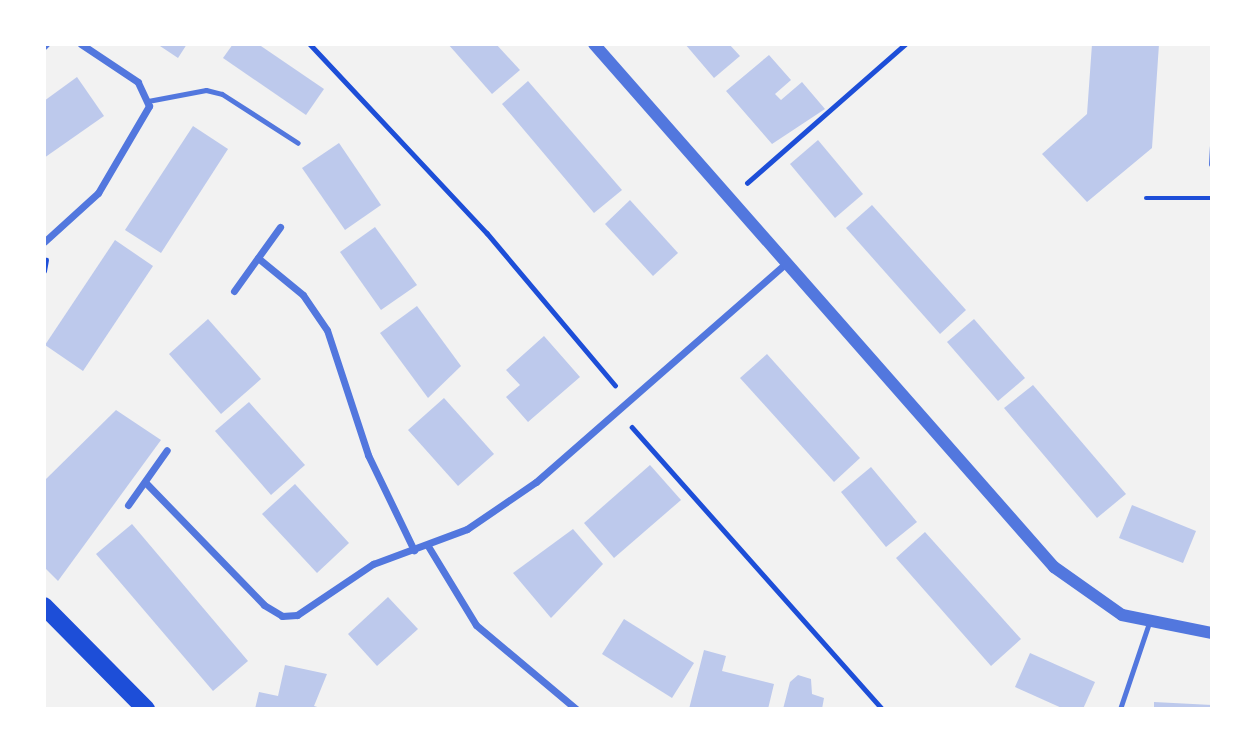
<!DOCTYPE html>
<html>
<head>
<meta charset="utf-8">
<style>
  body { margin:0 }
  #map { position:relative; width:1256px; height:753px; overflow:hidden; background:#f2f2f2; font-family:Arial,sans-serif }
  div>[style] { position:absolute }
  .building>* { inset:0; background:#bdc9ec }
  .path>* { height:4.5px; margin:-2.25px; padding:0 2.25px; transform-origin:2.25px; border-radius:2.25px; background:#1d4ed8 }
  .service>* { height:5px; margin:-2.5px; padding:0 2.5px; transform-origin:2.5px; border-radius:2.5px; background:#5277de }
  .minor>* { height:7px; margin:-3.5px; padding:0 3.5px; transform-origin:3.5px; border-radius:3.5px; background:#5277de }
  .tertiary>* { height:12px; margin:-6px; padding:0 6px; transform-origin:6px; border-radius:6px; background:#5277de }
  .primary>* { height:18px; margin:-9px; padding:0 9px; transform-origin:9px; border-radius:9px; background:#1d4ed8 }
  span { translate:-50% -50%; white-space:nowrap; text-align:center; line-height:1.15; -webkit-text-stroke:7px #fff; paint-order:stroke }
  .frame { position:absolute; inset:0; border:46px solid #fff; pointer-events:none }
</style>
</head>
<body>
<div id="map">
  <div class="building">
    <i style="clip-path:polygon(157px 44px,187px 44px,178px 58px)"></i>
    <i style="clip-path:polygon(233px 44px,258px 44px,324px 89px,306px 115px,223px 58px)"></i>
    <i style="clip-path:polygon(448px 44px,496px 44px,520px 70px,492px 94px)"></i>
    <i style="clip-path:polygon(685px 44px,729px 44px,740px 56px,714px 78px)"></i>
    <i style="clip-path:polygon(1092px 44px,1159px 44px,1152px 148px,1087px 202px,1042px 154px,1087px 114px)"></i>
    <i style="clip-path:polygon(769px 55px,791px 80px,775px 94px,781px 100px,802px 82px,825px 109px,772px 144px,726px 91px)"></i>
    <i style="clip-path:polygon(77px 77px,104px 116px,44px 158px,44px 101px)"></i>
    <i style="clip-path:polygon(528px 81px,622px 190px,594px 213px,502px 104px)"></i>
    <i style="clip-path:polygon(193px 126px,228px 149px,161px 253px,125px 230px)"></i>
    <i style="clip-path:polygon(818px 140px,863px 194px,835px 218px,790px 164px)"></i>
    <i style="clip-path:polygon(339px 143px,381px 205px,345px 230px,302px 168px)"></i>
    <i style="clip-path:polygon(630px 200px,678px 253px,653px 276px,605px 224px)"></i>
    <i style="clip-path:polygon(872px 205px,966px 310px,940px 334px,846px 228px)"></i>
    <i style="clip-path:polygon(375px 227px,417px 285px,381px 310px,340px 252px)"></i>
    <i style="clip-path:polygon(115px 240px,153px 266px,83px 371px,45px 345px)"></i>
    <i style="clip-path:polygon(417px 306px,461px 366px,428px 398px,380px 333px)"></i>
    <i style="clip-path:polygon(208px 319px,261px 379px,221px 414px,169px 354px)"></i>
    <i style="clip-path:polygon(974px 319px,1025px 378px,998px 401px,947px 342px)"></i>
    <i style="clip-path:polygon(544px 336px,580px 377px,528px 422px,506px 397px,520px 385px,506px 370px)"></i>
    <i style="clip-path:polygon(767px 354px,860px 458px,834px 482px,740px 378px)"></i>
    <i style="clip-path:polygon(1033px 385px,1126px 494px,1097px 518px,1004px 408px)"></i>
    <i style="clip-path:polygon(444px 398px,494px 454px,458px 486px,408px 430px)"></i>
    <i style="clip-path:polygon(249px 402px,305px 465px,271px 495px,215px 431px)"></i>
    <i style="clip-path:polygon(116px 410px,161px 440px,58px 581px,44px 567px,44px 481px)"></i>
    <i style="clip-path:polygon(650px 465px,681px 500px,614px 558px,584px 523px)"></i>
    <i style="clip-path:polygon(871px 467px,917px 522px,886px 547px,841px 492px)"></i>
    <i style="clip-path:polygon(295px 484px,349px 543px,317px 573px,262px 514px)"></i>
    <i style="clip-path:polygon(1132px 505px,1196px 531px,1183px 563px,1119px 538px)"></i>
    <i style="clip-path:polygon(132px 524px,248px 661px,213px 691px,96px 554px)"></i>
    <i style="clip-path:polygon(573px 529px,603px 564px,551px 618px,513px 573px)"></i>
    <i style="clip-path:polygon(925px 532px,1021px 639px,991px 666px,896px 558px)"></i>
    <i style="clip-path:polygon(388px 597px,418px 629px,377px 666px,348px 634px)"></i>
    <i style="clip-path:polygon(624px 619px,694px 663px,672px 698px,602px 654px)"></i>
    <i style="clip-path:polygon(704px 650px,726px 656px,722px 671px,774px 684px,768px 709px,689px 709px)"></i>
    <i style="clip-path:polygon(1030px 653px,1095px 682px,1083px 709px,1064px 709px,1015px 687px)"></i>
    <i style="clip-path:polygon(285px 665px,327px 674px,314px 706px,324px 709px,255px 709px,259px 692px,278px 696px)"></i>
    <i style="clip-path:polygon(798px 675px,811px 679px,812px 694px,824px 698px,822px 709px,783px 709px,790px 682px)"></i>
    <i style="clip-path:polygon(1154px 702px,1212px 705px,1212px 709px,1154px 709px)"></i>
  </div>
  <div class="path">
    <i style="left:310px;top:44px;width:259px;rotate:46.9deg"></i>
    <i style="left:487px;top:233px;width:199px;rotate:49.9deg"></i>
    <i style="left:747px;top:183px;width:210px;rotate:-41.3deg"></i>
    <i style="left:1146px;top:198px;width:66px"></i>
    <i style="left:44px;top:271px;width:11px;rotate:-80deg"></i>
    <i style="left:632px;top:427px;width:377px;rotate:48.4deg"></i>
    <i style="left:44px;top:708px;width:1px;rotate:45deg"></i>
  </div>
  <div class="service">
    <i style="left:148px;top:101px;width:59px;rotate:-10.7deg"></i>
    <i style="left:206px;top:90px;width:16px;rotate:14deg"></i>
    <i style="left:222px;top:94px;width:90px;rotate:32.8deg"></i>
    <i style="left:1211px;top:164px;width:18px;rotate:-87deg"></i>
    <i style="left:1120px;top:709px;width:91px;rotate:-71.4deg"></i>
  </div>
  <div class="minor">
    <i style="left:44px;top:46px;width:3px;rotate:-45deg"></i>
    <i style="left:44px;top:242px;width:73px;rotate:-42.2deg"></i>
    <i style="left:98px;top:193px;width:101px;rotate:-59.6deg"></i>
    <i style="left:149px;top:106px;width:26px;rotate:-115deg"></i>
    <i style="left:138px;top:82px;width:69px;rotate:-146.3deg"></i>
    <i style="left:258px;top:258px;width:58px;rotate:39.4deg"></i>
    <i style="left:303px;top:295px;width:42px;rotate:55.6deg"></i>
    <i style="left:327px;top:330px;width:132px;rotate:71.8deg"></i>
    <i style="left:368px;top:455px;width:106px;rotate:64.2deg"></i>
    <i style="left:234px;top:291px;width:79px;rotate:-54.3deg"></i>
    <i style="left:145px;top:482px;width:171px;rotate:45.9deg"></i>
    <i style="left:264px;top:605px;width:21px;rotate:31deg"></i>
    <i style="left:282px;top:616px;width:15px;rotate:-4deg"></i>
    <i style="left:297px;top:615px;width:92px;rotate:-33.9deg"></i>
    <i style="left:373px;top:564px;width:100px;rotate:-20.4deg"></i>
    <i style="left:467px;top:529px;width:83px;rotate:-34.3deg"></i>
    <i style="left:536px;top:482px;width:330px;rotate:-41.2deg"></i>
    <i style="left:128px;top:505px;width:67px;rotate:-54.7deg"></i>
    <i style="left:428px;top:546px;width:92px;rotate:58.7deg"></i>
    <i style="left:476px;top:625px;width:131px;rotate:40deg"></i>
  </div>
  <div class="tertiary">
    <i style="left:594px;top:44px;width:697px;rotate:48.67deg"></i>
    <i style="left:1054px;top:567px;width:83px;rotate:35.2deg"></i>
    <i style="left:1122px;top:615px;width:92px;rotate:11.3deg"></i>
  </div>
  <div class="primary">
    <i style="left:44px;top:606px;width:145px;rotate:45.3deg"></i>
  </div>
  <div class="frame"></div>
</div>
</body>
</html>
